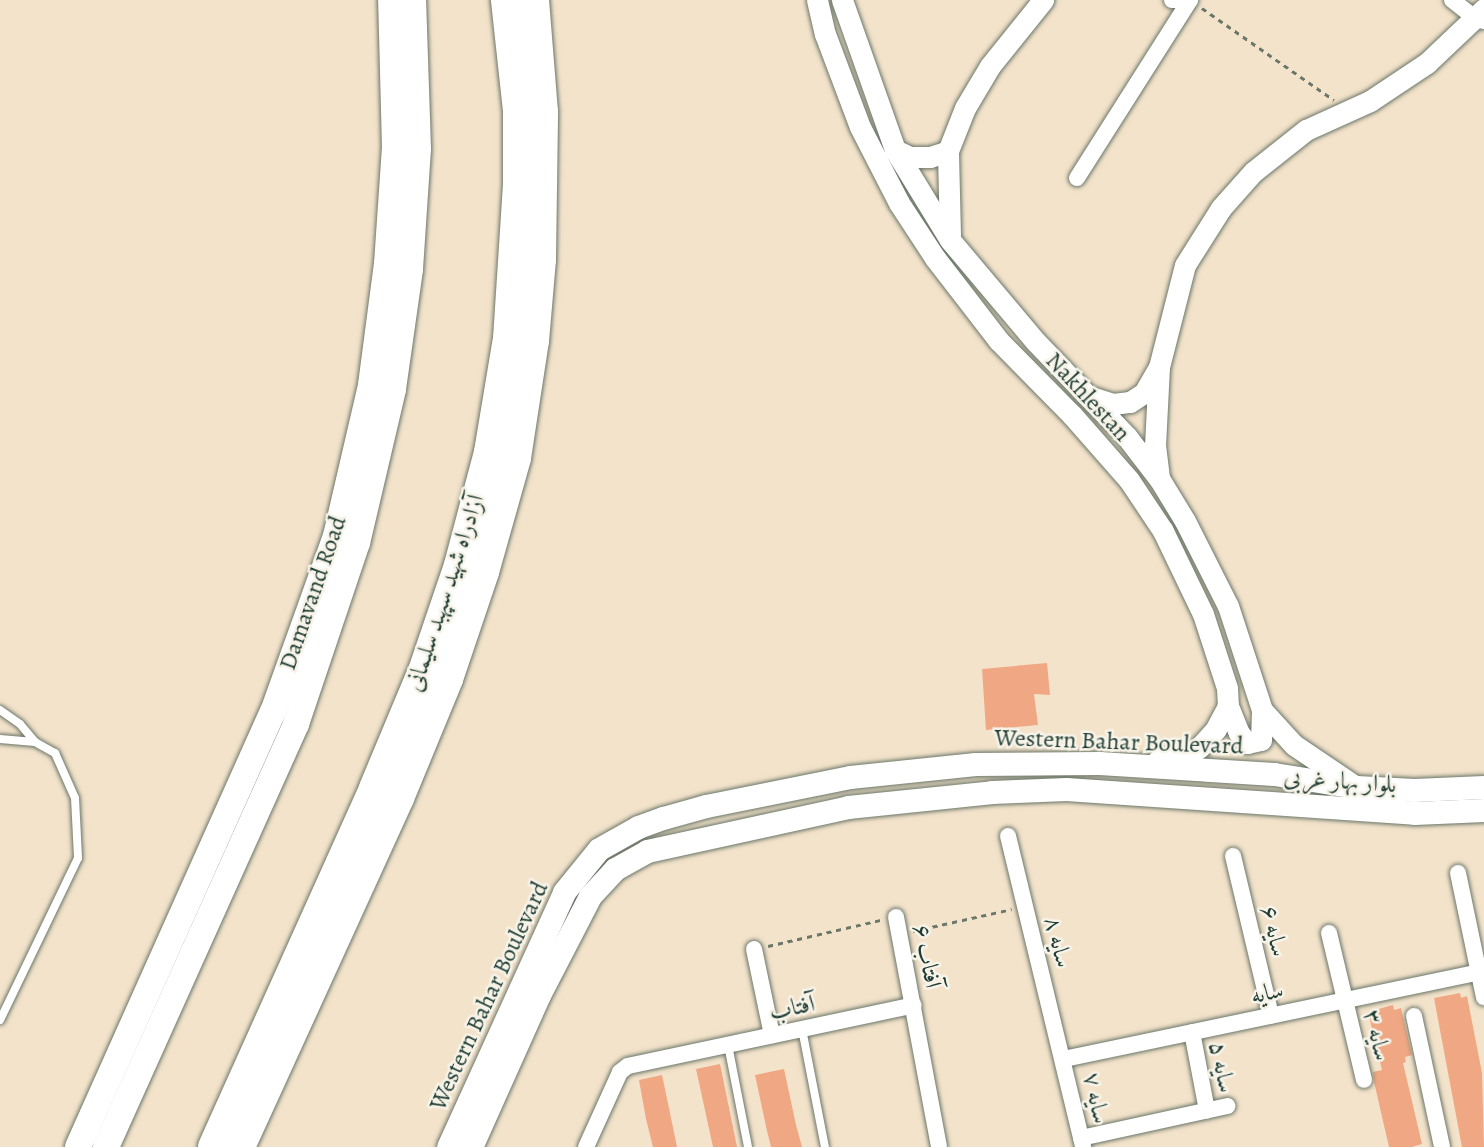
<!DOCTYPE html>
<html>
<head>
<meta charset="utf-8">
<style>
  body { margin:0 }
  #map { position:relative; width:1484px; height:1147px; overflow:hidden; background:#f4e3cb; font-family:Alegreya,Amiri,serif }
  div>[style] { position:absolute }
  .building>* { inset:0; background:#efa883 }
  .path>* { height:2.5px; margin-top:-1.25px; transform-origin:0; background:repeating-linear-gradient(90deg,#6a7769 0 5px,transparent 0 10px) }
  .roads { filter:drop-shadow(0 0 2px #6a7769) drop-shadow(0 0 2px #6a7769) }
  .service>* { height:8px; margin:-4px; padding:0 4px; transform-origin:4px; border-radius:4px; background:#fff }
  .minor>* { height:16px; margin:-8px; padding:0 8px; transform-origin:8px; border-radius:8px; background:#fff }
  .tertiary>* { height:21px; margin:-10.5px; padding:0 10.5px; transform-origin:10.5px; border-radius:10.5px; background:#fff }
  .secondary>* { height:23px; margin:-11.5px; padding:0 11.5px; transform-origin:11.5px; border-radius:11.5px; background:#fff }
  .trunk>* { height:26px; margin:-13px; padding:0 13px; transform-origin:13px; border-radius:13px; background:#fff }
  .motorway>* { height:30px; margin:-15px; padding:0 15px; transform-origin:15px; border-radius:15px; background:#fff }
  span { translate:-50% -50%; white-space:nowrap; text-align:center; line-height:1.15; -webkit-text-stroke:5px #f7f3e8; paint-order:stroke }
  .street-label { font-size:24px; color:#1f3d34 }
</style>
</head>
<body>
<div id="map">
  <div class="building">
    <i style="clip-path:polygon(1047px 663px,1050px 695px,1034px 694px,1038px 725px,986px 730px,982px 669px)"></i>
    <i style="clip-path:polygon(1460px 993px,1461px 998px,1467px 996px,1482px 1073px,1484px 1147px,1462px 1147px,1434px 998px)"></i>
    <i style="clip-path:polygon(1393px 1005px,1394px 1010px,1401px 1008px,1412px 1055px,1405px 1057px,1406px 1062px,1403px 1063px,1422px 1144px,1412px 1147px,1389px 1147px,1374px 1082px,1373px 1072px,1382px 1070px,1368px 1012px)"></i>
    <i style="clip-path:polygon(720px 1064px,736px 1142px,737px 1147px,713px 1147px,696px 1069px)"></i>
    <i style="clip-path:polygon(784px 1069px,796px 1125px,802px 1147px,771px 1147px,767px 1131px,755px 1075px)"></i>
    <i style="clip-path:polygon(662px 1075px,670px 1113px,677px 1147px,653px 1147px,646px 1119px,639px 1080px)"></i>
  </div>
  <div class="path">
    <i style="left:1202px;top:8px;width:161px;rotate:34.9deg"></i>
    <i style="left:913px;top:931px;width:101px;rotate:-12.5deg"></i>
    <i style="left:768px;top:946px;width:116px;rotate:-13deg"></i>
  </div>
  <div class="roads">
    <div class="service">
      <i style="left:0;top:710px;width:24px;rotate:35deg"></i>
      <i style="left:20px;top:724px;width:23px;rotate:50deg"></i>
      <i style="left:35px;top:742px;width:23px;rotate:29deg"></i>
      <i style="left:55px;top:753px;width:49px;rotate:66deg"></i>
      <i style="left:75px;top:798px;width:60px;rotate:87.1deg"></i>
      <i style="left:78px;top:858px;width:180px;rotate:115.7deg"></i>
      <i style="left:0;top:739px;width:35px;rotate:5deg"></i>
      <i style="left:802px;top:1029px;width:120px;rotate:79deg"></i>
      <i style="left:728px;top:1045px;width:104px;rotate:78.9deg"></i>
    </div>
    <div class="minor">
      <i style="left:1172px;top:0;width:18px"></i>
      <i style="left:1452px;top:0;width:31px;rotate:38deg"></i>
      <i style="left:1476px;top:19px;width:8px;rotate:14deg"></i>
      <i style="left:1077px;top:178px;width:211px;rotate:-57.6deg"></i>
      <i style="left:1008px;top:836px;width:320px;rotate:76.4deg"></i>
      <i style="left:1233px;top:856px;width:164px;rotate:76.6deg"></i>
      <i style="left:1458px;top:873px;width:127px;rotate:78.2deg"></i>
      <i style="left:896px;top:917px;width:234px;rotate:79.4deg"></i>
      <i style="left:1329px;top:933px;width:151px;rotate:76.6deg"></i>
      <i style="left:754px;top:949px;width:88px;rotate:78.2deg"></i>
      <i style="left:1414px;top:1016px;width:134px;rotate:77.9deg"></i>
      <i style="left:1192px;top:1032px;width:80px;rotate:79.2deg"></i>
      <i style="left:1064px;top:1059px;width:424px;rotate:-11.8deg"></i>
      <i style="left:1081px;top:1138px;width:150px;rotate:-12.3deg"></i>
      <i style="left:586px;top:1147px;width:82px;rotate:-65.6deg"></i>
      <i style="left:620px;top:1072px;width:10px;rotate:-37deg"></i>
      <i style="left:628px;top:1066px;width:292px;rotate:-12deg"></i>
    </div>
    <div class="tertiary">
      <i style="left:817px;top:0;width:35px;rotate:77deg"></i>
      <i style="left:825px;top:34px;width:99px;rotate:69.4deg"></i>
      <i style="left:860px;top:127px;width:85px;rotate:62.8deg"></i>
      <i style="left:899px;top:203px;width:66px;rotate:56.8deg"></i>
      <i style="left:935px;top:258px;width:105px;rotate:52.4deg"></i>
      <i style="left:999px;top:341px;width:104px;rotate:45.4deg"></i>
      <i style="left:1072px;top:415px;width:86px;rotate:48.8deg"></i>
      <i style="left:1129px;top:480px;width:61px;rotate:56.3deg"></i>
      <i style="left:1163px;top:531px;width:92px;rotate:64.3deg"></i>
      <i style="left:1203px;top:614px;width:78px;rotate:72deg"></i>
      <i style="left:1227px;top:688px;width:18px;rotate:87deg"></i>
      <i style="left:1228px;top:706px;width:26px;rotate:118deg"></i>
      <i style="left:1216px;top:729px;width:24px;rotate:132deg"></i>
      <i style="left:1200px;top:747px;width:18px;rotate:146deg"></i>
      <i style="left:1185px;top:757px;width:27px;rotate:174deg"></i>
      <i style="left:842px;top:0;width:159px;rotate:70.5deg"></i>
      <i style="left:895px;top:150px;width:105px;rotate:58.6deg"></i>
      <i style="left:950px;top:240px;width:133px;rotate:49.9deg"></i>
      <i style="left:1036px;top:342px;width:132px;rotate:46.2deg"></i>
      <i style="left:1127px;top:437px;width:54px;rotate:52.5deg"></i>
      <i style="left:1160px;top:480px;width:48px;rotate:58.6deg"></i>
      <i style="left:1185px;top:521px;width:95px;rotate:63.2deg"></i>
      <i style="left:1228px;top:606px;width:109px;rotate:71.9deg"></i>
      <i style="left:1262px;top:710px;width:47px;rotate:47.6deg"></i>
      <i style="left:1294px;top:745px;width:75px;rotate:34.1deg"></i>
      <i style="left:895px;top:150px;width:17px;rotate:25deg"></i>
      <i style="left:910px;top:157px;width:20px"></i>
      <i style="left:930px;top:157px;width:19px;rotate:-18deg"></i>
      <i style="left:950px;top:235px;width:84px;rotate:-91.4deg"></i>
      <i style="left:948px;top:151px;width:46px;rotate:-68.4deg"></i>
      <i style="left:965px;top:108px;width:49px;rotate:-59.2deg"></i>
      <i style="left:990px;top:66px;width:85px;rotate:-51.2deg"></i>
      <i style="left:1159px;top:367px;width:105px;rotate:-75.7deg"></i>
      <i style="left:1185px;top:265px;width:67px;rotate:-57.7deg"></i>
      <i style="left:1221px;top:208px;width:48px;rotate:-48.4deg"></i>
      <i style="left:1253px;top:172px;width:68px;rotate:-38.4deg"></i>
      <i style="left:1306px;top:130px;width:70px;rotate:-24.4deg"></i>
      <i style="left:1370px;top:101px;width:69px;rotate:-33.7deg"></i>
      <i style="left:1427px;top:63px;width:79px;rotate:-43.5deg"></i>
      <i style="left:1091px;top:397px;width:23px;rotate:18deg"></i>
      <i style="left:1113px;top:404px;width:17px;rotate:-7deg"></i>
      <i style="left:1130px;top:402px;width:17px;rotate:-33deg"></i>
      <i style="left:1144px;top:393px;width:30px;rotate:-60deg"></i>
      <i style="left:1159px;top:367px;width:78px;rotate:92.9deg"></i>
      <i style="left:1155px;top:445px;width:33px;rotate:83deg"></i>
      <i style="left:1228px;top:706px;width:29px;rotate:68deg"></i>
      <i style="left:1239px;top:733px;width:13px;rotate:51deg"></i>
      <i style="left:1247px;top:743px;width:14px;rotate:-12deg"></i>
      <i style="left:1261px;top:740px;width:30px;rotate:-88deg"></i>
    </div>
    <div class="secondary">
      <i style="left:448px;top:1147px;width:280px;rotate:-65.5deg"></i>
      <i style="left:564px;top:892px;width:55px;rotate:-50.9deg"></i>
      <i style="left:599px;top:849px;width:45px;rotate:-29.4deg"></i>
      <i style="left:638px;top:827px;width:27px;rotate:-20deg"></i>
      <i style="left:663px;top:818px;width:45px;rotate:-15.6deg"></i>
      <i style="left:706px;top:806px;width:147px;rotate:-11.4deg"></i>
      <i style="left:850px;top:777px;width:126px;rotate:-5.9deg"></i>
      <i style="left:975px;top:764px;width:124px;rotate:-0.5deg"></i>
      <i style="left:1099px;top:763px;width:175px;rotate:3.6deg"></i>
      <i style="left:1274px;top:774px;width:83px;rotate:9deg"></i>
      <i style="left:1356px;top:787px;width:58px;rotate:3deg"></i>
      <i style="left:1414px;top:790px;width:70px;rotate:-2.5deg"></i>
      <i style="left:471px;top:1147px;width:167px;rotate:-65.9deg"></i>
      <i style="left:539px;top:995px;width:111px;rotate:-62.7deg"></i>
      <i style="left:590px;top:896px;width:37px;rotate:-47deg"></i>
      <i style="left:615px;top:869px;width:37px;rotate:-29deg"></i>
      <i style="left:647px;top:851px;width:206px;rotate:-12.3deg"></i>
      <i style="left:848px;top:807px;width:145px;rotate:-5.9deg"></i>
      <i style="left:992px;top:792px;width:74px;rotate:-2.3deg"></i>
      <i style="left:1066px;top:789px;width:349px;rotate:3.9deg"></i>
      <i style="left:1414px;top:813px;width:70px;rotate:-2.5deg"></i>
    </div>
    <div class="trunk">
      <i style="left:78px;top:1147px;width:477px;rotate:-65.9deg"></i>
      <i style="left:273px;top:712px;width:187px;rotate:-70.3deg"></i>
      <i style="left:336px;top:536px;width:155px;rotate:-76.9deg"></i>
      <i style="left:371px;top:385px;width:122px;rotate:-82.5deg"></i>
      <i style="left:387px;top:264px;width:116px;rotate:-86.1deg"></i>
      <i style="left:395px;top:148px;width:148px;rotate:-91.5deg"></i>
      <i style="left:106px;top:1147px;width:464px;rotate:-65.8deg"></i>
      <i style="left:296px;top:724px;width:191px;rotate:-71.4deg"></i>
      <i style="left:357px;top:543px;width:158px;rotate:-76.8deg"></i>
      <i style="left:393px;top:389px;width:121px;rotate:-81.9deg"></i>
      <i style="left:410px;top:269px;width:120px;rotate:-86.2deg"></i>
      <i style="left:418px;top:149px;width:149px;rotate:-91.9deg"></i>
    </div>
    <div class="motorway">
      <i style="left:213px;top:1147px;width:393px;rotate:-65.8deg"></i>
      <i style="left:374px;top:788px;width:127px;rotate:-67.3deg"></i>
      <i style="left:423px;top:671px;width:112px;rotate:-71.2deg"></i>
      <i style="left:459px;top:565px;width:117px;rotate:-75.1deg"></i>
      <i style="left:489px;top:452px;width:115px;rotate:-80.5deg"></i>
      <i style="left:508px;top:339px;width:155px;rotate:-86.3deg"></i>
      <i style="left:518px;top:184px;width:73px;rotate:-90deg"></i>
      <i style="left:518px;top:111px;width:112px;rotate:-96.2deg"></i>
      <i style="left:240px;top:1147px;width:384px;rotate:-65.5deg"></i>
      <i style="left:399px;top:798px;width:129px;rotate:-67.6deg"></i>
      <i style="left:448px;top:679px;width:113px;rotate:-71.4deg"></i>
      <i style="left:484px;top:572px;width:118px;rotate:-74.3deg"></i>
      <i style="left:516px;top:458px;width:118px;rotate:-81.3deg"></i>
      <i style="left:534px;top:341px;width:81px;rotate:-85.1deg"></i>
      <i style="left:541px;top:260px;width:148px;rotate:-89.2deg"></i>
      <i style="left:543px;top:112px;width:112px;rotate:-94.6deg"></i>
    </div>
  </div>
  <div class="street-label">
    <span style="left:1088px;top:397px;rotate:47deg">Nakhlestan</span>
    <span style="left:313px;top:593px;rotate:-71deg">Damavand Road</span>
    <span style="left:445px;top:593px;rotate:-72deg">آزادراه شهید سپهبد سلیمانی</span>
    <span style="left:1119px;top:742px;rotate:2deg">Western Bahar Boulevard</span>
    <span style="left:1340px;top:781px;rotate:4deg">بلوار بهار غربی</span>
    <span style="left:1274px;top:931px;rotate:77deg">سایه ۶</span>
    <span style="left:1058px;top:942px;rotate:76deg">سایه ۸</span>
    <span style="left:927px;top:956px;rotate:79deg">آفتاب ۶</span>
    <span style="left:1267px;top:993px;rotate:-12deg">سایه</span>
    <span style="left:489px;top:996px;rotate:-65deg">Western Bahar Boulevard</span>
    <span style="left:792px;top:1008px;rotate:-12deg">آفتاب</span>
    <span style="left:1377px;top:1035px;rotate:77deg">سایه ۳</span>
    <span style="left:1222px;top:1067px;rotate:79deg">سایه ۵</span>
    <span style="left:1096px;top:1098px;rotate:78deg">سایه ۷</span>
  </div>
</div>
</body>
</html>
